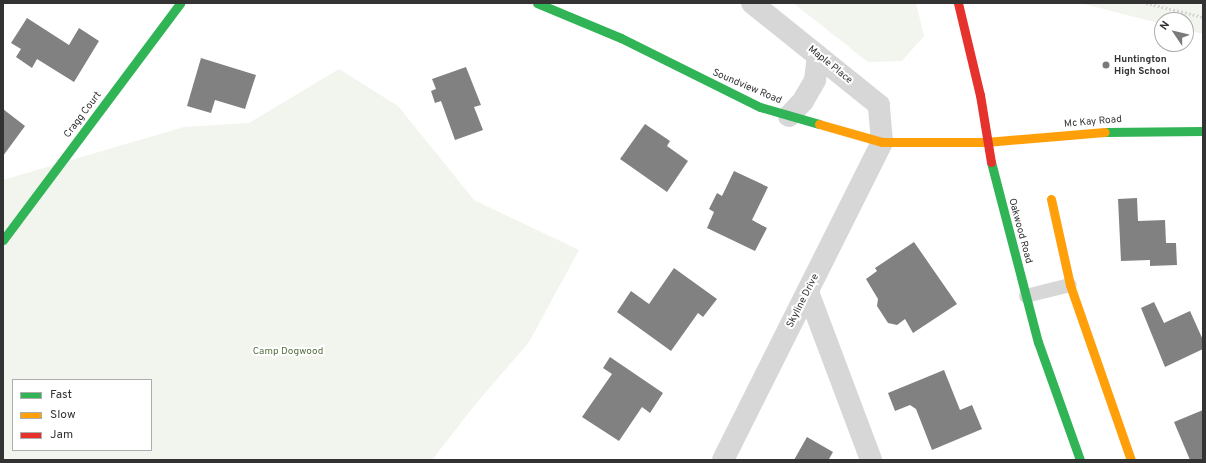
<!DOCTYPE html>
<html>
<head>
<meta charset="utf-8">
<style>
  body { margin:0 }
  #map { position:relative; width:1206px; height:463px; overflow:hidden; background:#fff; font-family:Overpass,sans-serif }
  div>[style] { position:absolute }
  .green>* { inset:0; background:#f1f5ed }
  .building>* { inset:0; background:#818181 }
  .path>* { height:2.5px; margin-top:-1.25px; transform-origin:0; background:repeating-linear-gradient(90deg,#d6d6d6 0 2px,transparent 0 4px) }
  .lane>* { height:14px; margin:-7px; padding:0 7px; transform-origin:7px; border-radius:7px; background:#d7d7d7 }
  .street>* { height:22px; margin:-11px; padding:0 11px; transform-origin:11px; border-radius:11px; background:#d7d7d7 }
  .fast>* { height:9px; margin:-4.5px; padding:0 4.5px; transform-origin:4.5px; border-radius:4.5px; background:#30b455 }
  .slow>* { height:9px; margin:-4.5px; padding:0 4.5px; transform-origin:4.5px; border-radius:4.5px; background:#ff9f0a }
  .jam>* { height:9px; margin:-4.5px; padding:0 4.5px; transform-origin:4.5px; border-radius:4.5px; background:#e5322d }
  .dots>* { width:11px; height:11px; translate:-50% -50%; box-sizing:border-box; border:2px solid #fff; border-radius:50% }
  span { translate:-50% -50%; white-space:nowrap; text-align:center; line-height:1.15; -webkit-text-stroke:4px #fff; paint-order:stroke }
  .poi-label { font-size:10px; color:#333; font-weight:700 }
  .left { translate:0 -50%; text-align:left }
  .street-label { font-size:10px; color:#333 }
  .park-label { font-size:10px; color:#56703f }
  .frame { position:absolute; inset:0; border:4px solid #333; pointer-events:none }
  .legend { position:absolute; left:12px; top:379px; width:140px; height:72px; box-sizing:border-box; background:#fff; border:1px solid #adadad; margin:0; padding:5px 7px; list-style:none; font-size:12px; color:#333 }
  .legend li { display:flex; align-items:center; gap:8px; height:20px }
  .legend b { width:20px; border:1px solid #adadad }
  .north { position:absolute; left:1154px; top:12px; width:40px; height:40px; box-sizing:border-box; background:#fff; border:1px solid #adadad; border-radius:50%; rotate:305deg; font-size:11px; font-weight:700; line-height:16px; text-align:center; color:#333 }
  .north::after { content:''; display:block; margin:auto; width:14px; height:18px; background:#7a7a7a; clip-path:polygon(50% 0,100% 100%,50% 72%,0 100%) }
</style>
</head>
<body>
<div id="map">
  <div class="green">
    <i style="clip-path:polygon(793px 3px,916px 3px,924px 36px,902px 61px,868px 62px)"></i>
    <i style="clip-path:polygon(1080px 3px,1203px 3px,1203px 34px,1186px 30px,1186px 20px,1162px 20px,1162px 24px)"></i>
    <i style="clip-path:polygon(evenodd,339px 69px,398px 106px,474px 200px,579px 250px,529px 342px,474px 406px,432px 460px,3px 460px,3px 180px,184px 127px,249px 123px,339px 69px,13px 380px,151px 380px,151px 450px,13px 450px,13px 380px)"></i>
  </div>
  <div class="building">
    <i style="clip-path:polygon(27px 18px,69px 45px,79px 28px,99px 41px,74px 82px,37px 59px,32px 68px,16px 57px,21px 49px,11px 43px)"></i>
    <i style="clip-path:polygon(201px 58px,256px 75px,245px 109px,215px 100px,211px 113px,187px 106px)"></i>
    <i style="clip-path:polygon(466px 67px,481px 105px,474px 107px,483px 130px,455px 140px,441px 101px,435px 103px,431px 91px,436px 89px,432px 79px)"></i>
    <i style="clip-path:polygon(3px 109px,25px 126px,3px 156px)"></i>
    <i style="clip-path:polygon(645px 124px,670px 141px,667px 146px,688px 161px,667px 192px,620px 159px)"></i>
    <i style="clip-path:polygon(734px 171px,768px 187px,752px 220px,767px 228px,755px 251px,707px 228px,714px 212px,709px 209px,717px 193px,722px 196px)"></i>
    <i style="clip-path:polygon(1137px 198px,1138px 221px,1165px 220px,1166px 243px,1176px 243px,1177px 265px,1150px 266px,1150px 260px,1121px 261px,1118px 199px)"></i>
    <i style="clip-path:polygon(914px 242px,957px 304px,913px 333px,905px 319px,897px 325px,888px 323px,877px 306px,878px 299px,866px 279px,877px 271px,875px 268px)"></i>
    <i style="clip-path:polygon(674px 268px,717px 299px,703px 317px,698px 313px,671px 351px,617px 312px,631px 291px,649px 304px)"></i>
    <i style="clip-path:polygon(1154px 302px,1164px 323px,1190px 311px,1203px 340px,1203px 349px,1165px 367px,1141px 308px)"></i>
    <i style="clip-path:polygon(610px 357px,663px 393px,650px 413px,642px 407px,619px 441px,582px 417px,612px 374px,603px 368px)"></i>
    <i style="clip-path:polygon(944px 370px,960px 410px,972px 405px,982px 429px,932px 450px,916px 409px,910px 405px,895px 411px,888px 393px)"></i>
    <i style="clip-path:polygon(1203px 410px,1203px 460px,1190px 460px,1174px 422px)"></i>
    <i style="clip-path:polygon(807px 437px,833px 452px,829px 459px,831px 460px,794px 460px)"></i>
  </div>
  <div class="path">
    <i style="left:1146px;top:3px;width:59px;rotate:13.8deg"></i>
  </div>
  <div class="lane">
    <i style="left:1026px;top:296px;width:45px;rotate:-14deg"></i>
  </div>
  <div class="street">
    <i style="left:789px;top:116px;width:21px;rotate:-47deg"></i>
    <i style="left:803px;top:101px;width:24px;rotate:-60deg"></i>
    <i style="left:815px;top:80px;width:24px;rotate:-83deg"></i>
    <i style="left:808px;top:292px;width:179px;rotate:69.4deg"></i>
    <i style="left:723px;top:460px;width:356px;rotate:-63.4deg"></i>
    <i style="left:882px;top:142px;width:37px;rotate:-95deg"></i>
    <i style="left:879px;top:105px;width:163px;rotate:-141.2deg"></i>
  </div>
  <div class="fast">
    <i style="left:537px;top:3px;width:91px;rotate:22.6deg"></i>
    <i style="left:621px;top:38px;width:155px;rotate:26.4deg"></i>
    <i style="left:760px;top:107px;width:61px;rotate:16.1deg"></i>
    <i style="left:1105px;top:132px;width:98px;rotate:-0.6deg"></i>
    <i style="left:991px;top:162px;width:186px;rotate:75.4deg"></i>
    <i style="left:1038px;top:342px;width:125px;rotate:70.4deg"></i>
    <i style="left:3px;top:240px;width:296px;rotate:-53.2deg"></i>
  </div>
  <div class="slow">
    <i style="left:819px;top:124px;width:66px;rotate:15.9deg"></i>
    <i style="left:882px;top:142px;width:104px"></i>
    <i style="left:986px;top:142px;width:119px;rotate:-4.8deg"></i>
    <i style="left:1051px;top:199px;width:88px;rotate:77.5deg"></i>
    <i style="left:1070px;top:285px;width:185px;rotate:70.8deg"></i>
  </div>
  <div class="jam">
    <i style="left:958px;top:3px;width:95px;rotate:76.6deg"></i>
    <i style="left:980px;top:95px;width:68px;rotate:80.7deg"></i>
  </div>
  <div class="dots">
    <i style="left:1106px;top:65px;background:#7a7a7a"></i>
  </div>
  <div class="poi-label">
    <span class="left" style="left:1114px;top:65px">Huntington<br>High School</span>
  </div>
  <div class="street-label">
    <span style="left:830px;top:65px;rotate:39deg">Maple Place</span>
    <span style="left:747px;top:87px;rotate:23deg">Soundview Road</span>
    <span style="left:83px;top:115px;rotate:-53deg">Cragg Court</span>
    <span style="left:1093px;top:122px;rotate:-5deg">Mc Kay Road</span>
    <span style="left:1020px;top:231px;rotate:75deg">Oakwood Road</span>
    <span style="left:803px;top:301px;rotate:-63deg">Skyline Drive</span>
  </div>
  <div class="park-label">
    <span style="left:288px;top:352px">Camp Dogwood</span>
  </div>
  <div class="frame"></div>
  <ul class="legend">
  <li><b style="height:5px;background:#30b455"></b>Fast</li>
  <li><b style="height:5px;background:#ff9f0a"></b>Slow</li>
  <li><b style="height:5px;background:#e5322d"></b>Jam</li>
  </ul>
  <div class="north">N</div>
</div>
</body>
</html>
